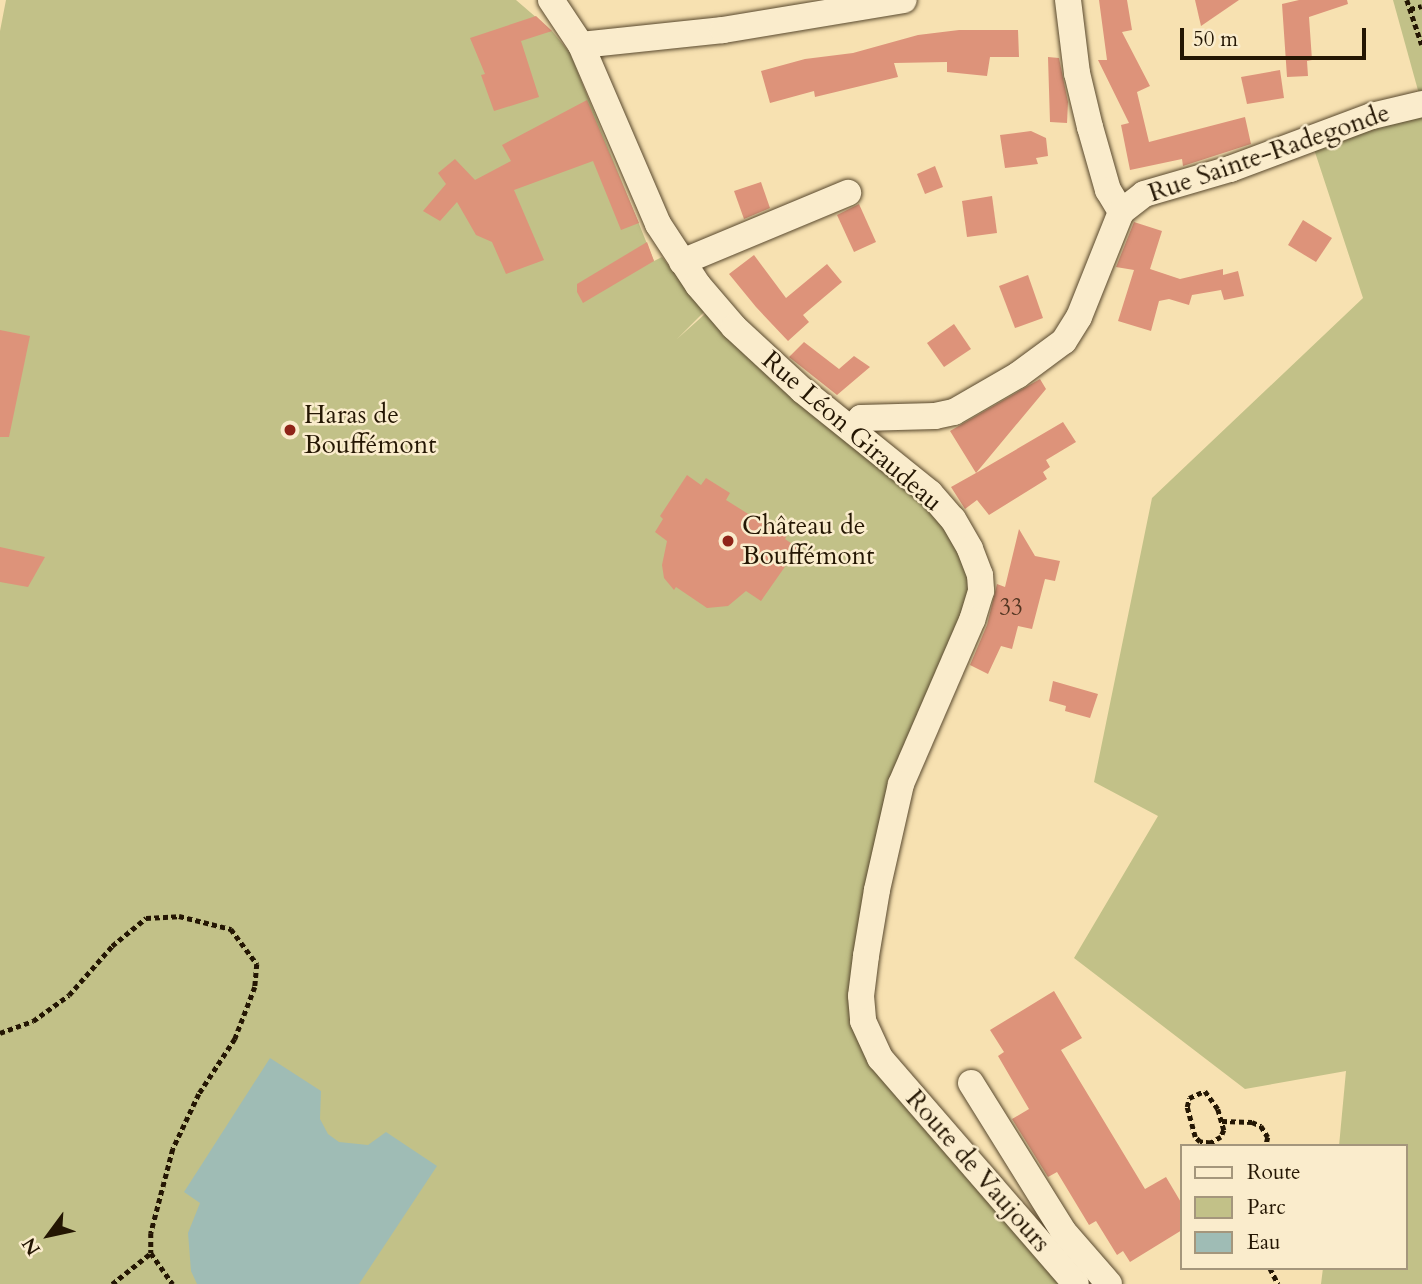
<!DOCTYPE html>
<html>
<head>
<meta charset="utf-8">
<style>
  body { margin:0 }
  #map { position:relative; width:1422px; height:1284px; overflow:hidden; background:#f7e1b1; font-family:Cardo,serif }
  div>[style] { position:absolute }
  .green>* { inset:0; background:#c2c188 }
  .water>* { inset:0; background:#9fbcb5 }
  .building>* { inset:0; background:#dd937a }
  .path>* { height:4.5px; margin-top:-2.25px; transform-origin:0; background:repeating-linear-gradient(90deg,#241603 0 5px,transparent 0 8.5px) }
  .roads { filter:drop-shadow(0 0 2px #59492e) drop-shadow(0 0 2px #59492e) }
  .minor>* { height:26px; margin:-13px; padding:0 13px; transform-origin:13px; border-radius:13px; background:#faeccc }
  .dots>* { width:19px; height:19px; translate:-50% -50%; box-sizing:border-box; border:4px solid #faeccc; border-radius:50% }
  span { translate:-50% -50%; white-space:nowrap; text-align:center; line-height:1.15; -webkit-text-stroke:5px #faeccc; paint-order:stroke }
  .number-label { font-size:23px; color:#523521 }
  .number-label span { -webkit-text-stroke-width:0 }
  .street-label { font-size:26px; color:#241603 }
  .poi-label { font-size:26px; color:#241603 }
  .left { translate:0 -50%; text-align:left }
  .legend { position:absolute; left:1180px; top:1144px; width:228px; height:126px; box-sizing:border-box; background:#faeccc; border:2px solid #a4967c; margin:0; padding:9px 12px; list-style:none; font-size:21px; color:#241603 }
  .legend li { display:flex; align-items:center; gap:14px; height:35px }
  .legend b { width:35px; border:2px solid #a4967c }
  .north { position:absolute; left:14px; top:1200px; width:70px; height:70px; -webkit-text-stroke:5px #faeccc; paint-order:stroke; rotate:237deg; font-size:19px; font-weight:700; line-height:28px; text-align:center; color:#241603 }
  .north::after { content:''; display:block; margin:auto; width:24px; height:32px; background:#241603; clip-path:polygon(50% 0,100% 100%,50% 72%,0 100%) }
  .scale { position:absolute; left:1180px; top:28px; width:186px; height:32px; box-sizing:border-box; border:4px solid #241603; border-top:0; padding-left:9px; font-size:21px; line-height:24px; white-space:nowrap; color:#241603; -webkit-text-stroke:5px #faeccc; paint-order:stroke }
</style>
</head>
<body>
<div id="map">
  <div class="green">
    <i style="clip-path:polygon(6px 0,516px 0,552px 31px,570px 53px,654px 261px,662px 257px,704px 312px,677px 339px,714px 306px,930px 493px,980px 575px,901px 784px,863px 1021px,1076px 1284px,0 1284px,0 31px)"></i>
    <i style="clip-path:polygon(1393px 0,1422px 0,1422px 94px,1419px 94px)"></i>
    <i style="clip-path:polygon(1422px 110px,1422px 1284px,1321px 1284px,1323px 1268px,1406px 1268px,1406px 1146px,1339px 1146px,1346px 1071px,1245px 1089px,1074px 958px,1158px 816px,1094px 782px,1152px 498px,1363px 298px,1311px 140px)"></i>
  </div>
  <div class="water">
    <i style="clip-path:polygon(270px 1058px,321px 1091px,320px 1119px,328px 1134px,339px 1142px,368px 1145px,386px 1132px,437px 1166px,359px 1284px,197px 1284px,191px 1271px,188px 1233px,200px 1203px,184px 1192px)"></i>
  </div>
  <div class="building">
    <i style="clip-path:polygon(1099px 0,1127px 0,1132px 30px,1122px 32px,1150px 86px,1137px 92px,1149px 142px,1245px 117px,1251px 144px,1183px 166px,1182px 159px,1130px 170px,1121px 125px,1129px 123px,1098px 60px,1107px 60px)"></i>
    <i style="clip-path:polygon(1195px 0,1239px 0,1201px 26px)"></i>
    <i style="clip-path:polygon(1299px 0,1347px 0,1348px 4px,1309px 17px,1312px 60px,1307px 61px,1308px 76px,1287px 77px,1282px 4px)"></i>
    <i style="clip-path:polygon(536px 16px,552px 31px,521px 41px,539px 97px,494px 111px,481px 75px,485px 74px,470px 38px)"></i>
    <i style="clip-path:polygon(959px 30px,1018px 30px,1019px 57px,990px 57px,987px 76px,947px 72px,947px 62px,894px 63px,898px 77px,815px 97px,814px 91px,770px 103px,761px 71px,805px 59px,853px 53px,918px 35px)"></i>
    <i style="clip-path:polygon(1048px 57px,1059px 58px,1068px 102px,1067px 123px,1050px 122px)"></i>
    <i style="clip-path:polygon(1280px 70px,1284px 98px,1247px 104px,1241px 77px)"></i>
    <i style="clip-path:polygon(587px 100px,639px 223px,621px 230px,593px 161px,514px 190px,544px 260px,506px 274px,492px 242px,476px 235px,457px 202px,440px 221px,423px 211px,446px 184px,438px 173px,455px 159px,475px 180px,511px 161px,502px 145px)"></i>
    <i style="clip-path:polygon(1031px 131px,1046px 138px,1048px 156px,1036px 158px,1038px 164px,1005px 168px,1000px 135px)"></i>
    <i style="clip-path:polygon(935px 166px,943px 187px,925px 194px,917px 174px)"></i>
    <i style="clip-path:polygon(761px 182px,770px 208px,744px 219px,734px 191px)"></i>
    <i style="clip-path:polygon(992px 196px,997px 233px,967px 237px,962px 201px)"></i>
    <i style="clip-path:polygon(859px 204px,876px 242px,854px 252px,837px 215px)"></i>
    <i style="clip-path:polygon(1303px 220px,1332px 238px,1316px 262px,1288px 245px)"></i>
    <i style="clip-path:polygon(1134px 222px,1162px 231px,1150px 269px,1180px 279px,1223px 269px,1223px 275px,1238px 271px,1244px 296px,1224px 300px,1221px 290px,1192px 295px,1189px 305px,1169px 299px,1159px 301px,1151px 331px,1118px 321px,1134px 270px,1116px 267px)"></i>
    <i style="clip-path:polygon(647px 242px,654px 261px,583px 303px,577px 292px,577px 284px)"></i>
    <i style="clip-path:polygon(754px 255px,786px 298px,827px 264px,842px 282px,803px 315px,809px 322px,788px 341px,756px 307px,729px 274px)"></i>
    <i style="clip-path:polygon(1028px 275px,1043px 318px,1015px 328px,999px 286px)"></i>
    <i style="clip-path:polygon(954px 324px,971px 349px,944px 367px,927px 343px)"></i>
    <i style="clip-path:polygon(0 330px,30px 336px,9px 437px,0 437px)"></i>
    <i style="clip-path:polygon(804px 342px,839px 369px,854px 356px,870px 367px,837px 395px,789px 357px)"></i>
    <i style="clip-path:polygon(1040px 379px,1046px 389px,976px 473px,1063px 422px,1076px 442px,1046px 460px,1050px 467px,1043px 472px,1047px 479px,989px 515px,977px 500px,965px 509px,951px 487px,976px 473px,950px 431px)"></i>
    <i style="clip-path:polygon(687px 475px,701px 485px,706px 478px,730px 493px,726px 500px,761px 522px,765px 517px,788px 533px,785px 539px,798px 548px,761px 601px,746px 591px,728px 606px,707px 608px,676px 587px,674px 590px,664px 578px,662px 565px,667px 541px,655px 532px,663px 519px,660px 516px)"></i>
    <i style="clip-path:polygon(1019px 529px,1035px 556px,1060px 561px,1055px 581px,1045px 579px,1032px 629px,1018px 626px,1012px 649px,1001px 646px,988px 674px,970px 665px,987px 625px,997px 584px,1005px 587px)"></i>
    <i style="clip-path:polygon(0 547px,45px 557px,28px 587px,0 582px)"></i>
    <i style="clip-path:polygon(1053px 681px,1098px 694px,1090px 718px,1065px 711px,1066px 706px,1049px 701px)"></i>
    <i style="clip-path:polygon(1054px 991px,1082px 1038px,1061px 1050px,1145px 1189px,1166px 1177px,1182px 1204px,1182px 1230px,1130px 1262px,1123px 1251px,1117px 1255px,1096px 1221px,1089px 1225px,1057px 1172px,1048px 1177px,1012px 1119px,1029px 1109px,998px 1056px,1004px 1052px,990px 1030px)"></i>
  </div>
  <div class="path">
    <i style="left:1407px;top:0;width:47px;rotate:71.6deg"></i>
    <i style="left:1410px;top:9px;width:12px;rotate:-14deg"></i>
    <i style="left:0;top:1033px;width:35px;rotate:-20deg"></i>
    <i style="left:33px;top:1021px;width:44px;rotate:-35.8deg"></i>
    <i style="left:69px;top:995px;width:65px;rotate:-48.7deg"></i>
    <i style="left:112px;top:946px;width:44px;rotate:-39.5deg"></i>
    <i style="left:146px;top:918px;width:33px;rotate:-3deg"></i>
    <i style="left:179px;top:916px;width:54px;rotate:14deg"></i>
    <i style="left:231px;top:929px;width:44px;rotate:53.4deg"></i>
    <i style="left:257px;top:964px;width:23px;rotate:95deg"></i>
    <i style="left:255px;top:987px;width:56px;rotate:111deg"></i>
    <i style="left:235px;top:1039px;width:66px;rotate:123.2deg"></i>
    <i style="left:199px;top:1094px;width:61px;rotate:115.3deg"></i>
    <i style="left:173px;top:1149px;width:87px;rotate:104.7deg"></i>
    <i style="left:151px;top:1233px;width:20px;rotate:90deg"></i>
    <i style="left:151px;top:1253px;width:38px;rotate:55deg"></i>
    <i style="left:1205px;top:1091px;width:22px;rotate:54deg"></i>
    <i style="left:1218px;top:1109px;width:22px;rotate:74deg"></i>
    <i style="left:1224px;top:1130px;width:8px;rotate:113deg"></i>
    <i style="left:1221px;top:1137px;width:12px;rotate:149deg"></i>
    <i style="left:1211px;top:1143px;width:11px;rotate:-175deg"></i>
    <i style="left:1200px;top:1142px;width:7px;rotate:-135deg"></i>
    <i style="left:1195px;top:1137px;width:31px;rotate:-105deg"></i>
    <i style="left:1187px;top:1107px;width:9px;rotate:-77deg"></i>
    <i style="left:1189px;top:1098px;width:17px;rotate:-24deg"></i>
    <i style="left:1222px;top:1121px;width:30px;rotate:2deg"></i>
    <i style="left:1252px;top:1122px;width:10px;rotate:24deg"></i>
    <i style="left:1261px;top:1126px;width:13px;rotate:58deg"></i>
    <i style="left:1268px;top:1137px;width:9px;rotate:103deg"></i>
    <i style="left:1270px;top:1268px;width:18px;rotate:63deg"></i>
    <i style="left:112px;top:1284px;width:50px;rotate:-38.5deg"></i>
  </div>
  <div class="roads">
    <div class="minor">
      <i style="left:551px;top:0;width:54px;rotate:56.3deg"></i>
      <i style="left:581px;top:45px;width:195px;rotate:66.7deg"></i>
      <i style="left:658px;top:224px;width:73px;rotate:56.7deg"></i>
      <i style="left:698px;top:285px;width:55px;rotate:49.4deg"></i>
      <i style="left:734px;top:327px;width:93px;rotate:42.8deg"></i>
      <i style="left:802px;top:390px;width:164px;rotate:38.8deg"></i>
      <i style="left:930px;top:493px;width:35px;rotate:49deg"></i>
      <i style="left:953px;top:519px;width:34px;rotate:60deg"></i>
      <i style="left:970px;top:549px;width:28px;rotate:69deg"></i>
      <i style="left:980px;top:575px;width:16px;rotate:86deg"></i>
      <i style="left:981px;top:591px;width:30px;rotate:107deg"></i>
      <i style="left:972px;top:620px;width:179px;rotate:113.4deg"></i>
      <i style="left:901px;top:784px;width:109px;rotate:102.8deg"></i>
      <i style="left:877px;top:890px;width:67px;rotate:99.5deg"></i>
      <i style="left:866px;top:956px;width:40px;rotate:97.1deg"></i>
      <i style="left:861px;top:996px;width:25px;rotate:85deg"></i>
      <i style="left:863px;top:1021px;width:41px;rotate:65.3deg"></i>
      <i style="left:880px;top:1058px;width:299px;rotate:49.1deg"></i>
      <i style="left:1068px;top:0;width:74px;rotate:83deg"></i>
      <i style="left:1077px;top:73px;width:56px;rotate:76.5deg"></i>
      <i style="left:1090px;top:127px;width:66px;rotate:74.1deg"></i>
      <i style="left:1108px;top:190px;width:26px;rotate:59deg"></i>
      <i style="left:581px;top:45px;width:143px;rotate:-6deg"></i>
      <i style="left:723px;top:30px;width:183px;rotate:-9.4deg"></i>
      <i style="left:682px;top:262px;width:180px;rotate:-22.6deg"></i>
      <i style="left:852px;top:428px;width:13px;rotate:-48deg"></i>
      <i style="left:861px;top:418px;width:74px;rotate:-1.5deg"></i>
      <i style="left:935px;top:416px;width:19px;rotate:-12deg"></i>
      <i style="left:954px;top:412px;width:74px;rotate:-30deg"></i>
      <i style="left:1018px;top:375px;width:57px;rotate:-36.5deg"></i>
      <i style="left:1064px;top:341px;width:28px;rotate:-58deg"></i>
      <i style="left:1079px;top:317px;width:113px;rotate:-68.2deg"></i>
      <i style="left:1121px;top:212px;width:29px;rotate:-38deg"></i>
      <i style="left:1144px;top:194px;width:90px;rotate:-16.2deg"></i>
      <i style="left:1230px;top:169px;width:152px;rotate:-20.5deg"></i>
      <i style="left:1372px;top:116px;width:51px;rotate:-13.5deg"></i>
      <i style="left:971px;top:1083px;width:174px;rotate:58.1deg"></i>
      <i style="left:1063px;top:1231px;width:70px;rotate:49deg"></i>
    </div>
  </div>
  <div class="dots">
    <i style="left:290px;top:430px;background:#8f2418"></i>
    <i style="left:728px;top:541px;background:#8f2418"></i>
  </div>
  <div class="number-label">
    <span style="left:1011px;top:608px">33</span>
  </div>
  <div class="street-label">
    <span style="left:1269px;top:153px;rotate:-19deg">Rue Sainte-Radegonde</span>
    <span style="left:852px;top:431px;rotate:41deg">Rue Léon Giraudeau</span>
    <span style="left:978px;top:1171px;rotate:49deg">Route de Vaujours</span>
  </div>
  <div class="poi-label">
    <span class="left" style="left:304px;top:430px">Haras de<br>Bouffémont</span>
    <span class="left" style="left:742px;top:541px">Château de<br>Bouffémont</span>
  </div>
  <ul class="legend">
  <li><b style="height:9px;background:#faeccc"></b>Route</li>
  <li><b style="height:19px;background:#c2c188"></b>Parc</li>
  <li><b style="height:19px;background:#9fbcb5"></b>Eau</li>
  </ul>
  <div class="north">N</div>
  <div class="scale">50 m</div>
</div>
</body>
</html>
